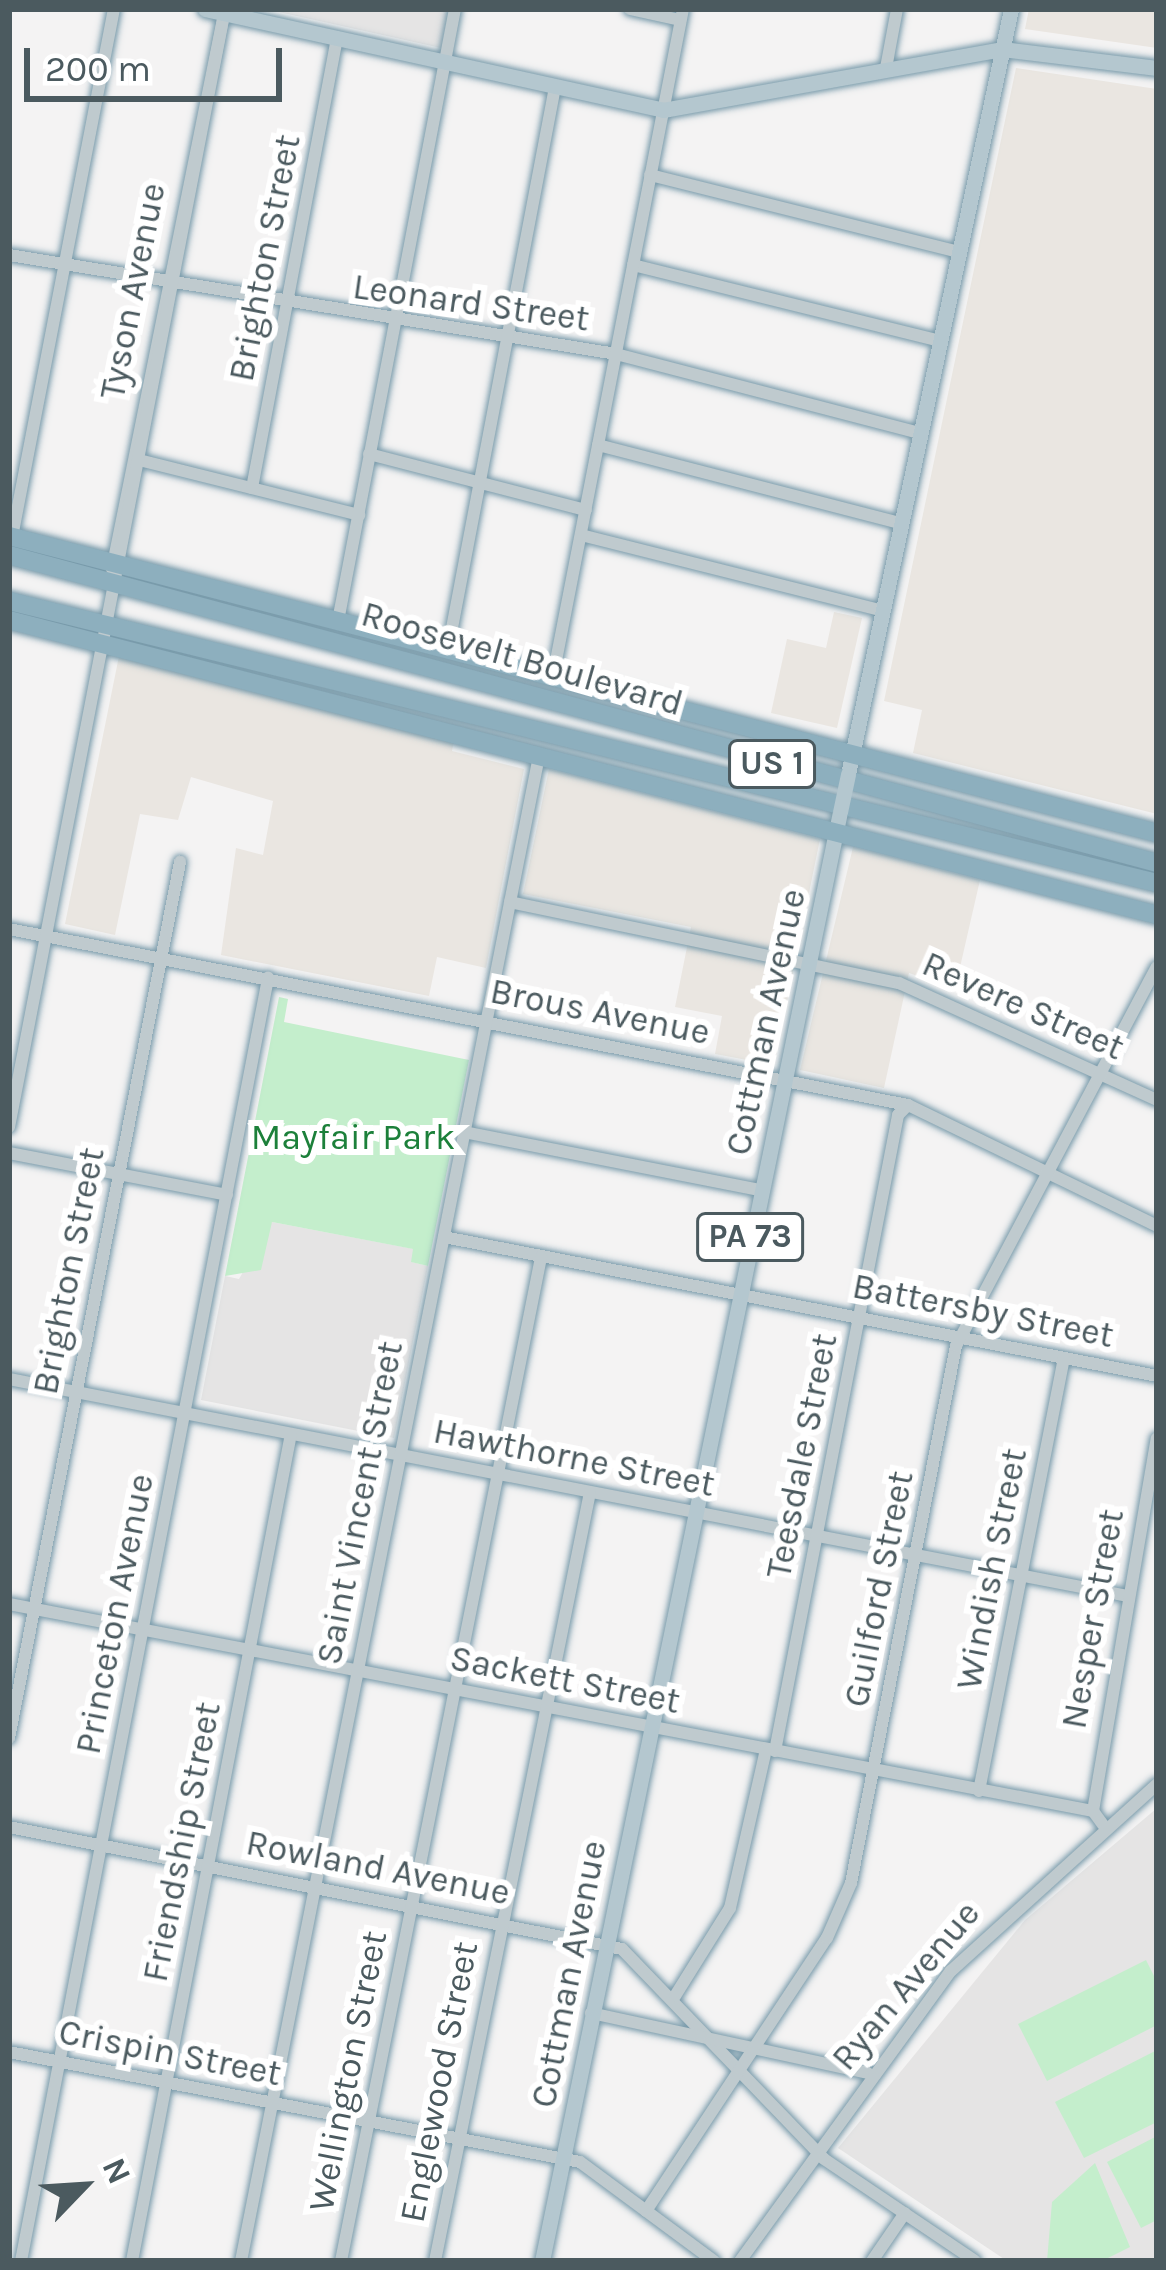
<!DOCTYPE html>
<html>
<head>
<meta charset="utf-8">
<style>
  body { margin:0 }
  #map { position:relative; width:1166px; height:2270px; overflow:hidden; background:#f4f3f3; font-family:Karla,sans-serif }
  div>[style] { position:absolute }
  .commercial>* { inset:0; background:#eae6e1 }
  .education>* { inset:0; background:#e5e4e4 }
  .green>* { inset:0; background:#c4eecc }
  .roads { filter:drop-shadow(0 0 3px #789aaa) drop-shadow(0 0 3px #789aaa) }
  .minor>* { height:12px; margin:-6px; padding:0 6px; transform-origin:6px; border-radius:6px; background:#bfcace }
  .major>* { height:15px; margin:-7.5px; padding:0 7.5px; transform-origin:7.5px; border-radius:7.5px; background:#b4c7cf }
  .highway>* { height:18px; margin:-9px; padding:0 9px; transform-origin:9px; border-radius:9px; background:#8dafbe }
  .major-bridge>* { height:15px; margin:-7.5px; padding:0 7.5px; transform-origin:7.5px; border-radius:7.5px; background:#b4c7cf }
  span { translate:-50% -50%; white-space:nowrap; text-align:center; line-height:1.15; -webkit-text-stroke:12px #fff; paint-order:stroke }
  .shield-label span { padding:3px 9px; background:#fff; border:3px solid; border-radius:9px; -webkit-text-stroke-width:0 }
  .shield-label { font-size:33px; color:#4b5a5f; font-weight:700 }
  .street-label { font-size:36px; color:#4b5a5f }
  .park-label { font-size:36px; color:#1c803a }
  .frame { position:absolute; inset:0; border:12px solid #4b5a5f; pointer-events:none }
  .north { position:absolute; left:24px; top:2126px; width:120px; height:120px; -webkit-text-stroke:9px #fff; paint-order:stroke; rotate:65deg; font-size:33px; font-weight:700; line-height:48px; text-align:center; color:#4b5a5f }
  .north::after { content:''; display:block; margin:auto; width:42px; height:54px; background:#4b5a5f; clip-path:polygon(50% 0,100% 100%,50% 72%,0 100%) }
  .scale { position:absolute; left:24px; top:48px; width:258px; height:54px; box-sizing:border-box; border:6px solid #4b5a5f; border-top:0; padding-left:15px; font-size:36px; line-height:42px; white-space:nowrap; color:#4b5a5f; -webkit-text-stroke:9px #fff; paint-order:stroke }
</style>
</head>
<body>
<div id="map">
  <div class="commercial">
    <i style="clip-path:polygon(1029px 9px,1157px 9px,1157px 48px,1025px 29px)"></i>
    <i style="clip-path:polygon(1016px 68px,1157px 89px,1157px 814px,913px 753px,922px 710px,884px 701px)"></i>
    <i style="clip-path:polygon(834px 612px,862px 618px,837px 728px,771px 713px,787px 639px,826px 648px)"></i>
    <i style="clip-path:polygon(119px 656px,454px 741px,452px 751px,524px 769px,486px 968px,437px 957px,429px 996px,221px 955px,236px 848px,263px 855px,273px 801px,191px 777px,178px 820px,140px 814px,115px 935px,65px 924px)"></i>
    <i style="clip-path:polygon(549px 769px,820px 839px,774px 1065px,715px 1054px,722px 1016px,675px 1007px,691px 927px,523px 894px)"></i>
    <i style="clip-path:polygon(853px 847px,980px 880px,955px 989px,909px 973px,884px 1088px,800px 1070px)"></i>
  </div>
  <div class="education">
    <i style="clip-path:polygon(265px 9px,449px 9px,441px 48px)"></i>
    <i style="clip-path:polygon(272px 1222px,414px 1249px,412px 1262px,428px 1266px,394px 1438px,201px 1400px,225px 1276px,239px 1279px)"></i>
    <i style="clip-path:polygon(1157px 1808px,1157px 2261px,1007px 2261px,838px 2148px,1025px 1920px)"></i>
  </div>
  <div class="green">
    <i style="clip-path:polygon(279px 997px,288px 999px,284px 1022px,469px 1060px,428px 1266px,411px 1262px,413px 1249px,272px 1222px,261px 1270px,225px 1276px)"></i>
    <i style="clip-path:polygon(1146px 1960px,1157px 1982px,1157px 2025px,1047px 2081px,1018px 2024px)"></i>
    <i style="clip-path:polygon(1157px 2050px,1157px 2122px,1084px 2158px,1055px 2102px)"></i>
    <i style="clip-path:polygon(1157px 2136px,1157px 2220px,1141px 2228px,1107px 2162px)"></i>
    <i style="clip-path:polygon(1095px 2163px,1130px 2247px,1102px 2261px,1047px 2261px,1052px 2202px)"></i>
  </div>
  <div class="roads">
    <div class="minor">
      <i style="left:630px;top:9px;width:51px;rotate:12.4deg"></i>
      <i style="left:886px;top:68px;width:60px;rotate:-79.4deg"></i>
      <i style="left:650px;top:175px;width:317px;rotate:14deg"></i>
      <i style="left:9px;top:255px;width:615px;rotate:9.26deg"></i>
      <i style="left:616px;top:354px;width:314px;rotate:14.6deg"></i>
      <i style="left:633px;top:265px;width:315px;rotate:13.9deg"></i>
      <i style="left:598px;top:445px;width:312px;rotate:14.5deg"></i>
      <i style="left:369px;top:454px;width:224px;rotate:14.5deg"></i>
      <i style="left:143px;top:461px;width:223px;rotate:14deg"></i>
      <i style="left:252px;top:488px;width:458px;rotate:-79.3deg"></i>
      <i style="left:581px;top:535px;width:311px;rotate:14.1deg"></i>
      <i style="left:12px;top:537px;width:538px;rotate:-79.07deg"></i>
      <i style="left:112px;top:569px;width:566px;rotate:-78.59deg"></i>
      <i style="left:338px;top:621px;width:623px;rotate:-79.18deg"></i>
      <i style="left:448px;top:649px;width:572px;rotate:-79.22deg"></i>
      <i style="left:553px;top:676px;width:680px;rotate:-78.97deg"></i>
      <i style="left:510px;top:902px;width:397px;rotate:11.8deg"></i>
      <i style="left:899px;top:983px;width:283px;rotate:24.4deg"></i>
      <i style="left:9px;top:929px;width:916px;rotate:11.08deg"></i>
      <i style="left:908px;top:1105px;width:277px;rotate:25.9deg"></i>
      <i style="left:9px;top:1127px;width:1138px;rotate:-79.06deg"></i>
      <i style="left:464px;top:1132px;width:303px;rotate:11.1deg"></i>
      <i style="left:9px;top:1153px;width:222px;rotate:10.9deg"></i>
      <i style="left:444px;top:1237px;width:726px;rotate:11.03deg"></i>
      <i style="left:9px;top:1379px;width:1139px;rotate:10.98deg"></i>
      <i style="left:9px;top:1604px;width:1104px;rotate:10.81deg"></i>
      <i style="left:1093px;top:1811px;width:17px;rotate:54deg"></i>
      <i style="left:9px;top:1738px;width:893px;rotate:-78.95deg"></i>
      <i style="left:775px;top:1751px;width:648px;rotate:-79.05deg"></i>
      <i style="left:898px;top:1115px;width:14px;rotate:-45deg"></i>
      <i style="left:979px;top:1791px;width:441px;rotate:-78.9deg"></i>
      <i style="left:1093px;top:1811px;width:378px;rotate:-80.3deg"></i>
      <i style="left:9px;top:1827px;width:625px;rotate:11.26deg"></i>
      <i style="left:622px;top:1949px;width:291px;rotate:46.1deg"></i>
      <i style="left:824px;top:2159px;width:182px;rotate:34deg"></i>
      <i style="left:675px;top:1996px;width:104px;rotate:-58deg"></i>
      <i style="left:730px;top:1908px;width:163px;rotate:-77.2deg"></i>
      <i style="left:591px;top:2013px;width:283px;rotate:12.2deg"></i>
      <i style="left:9px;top:2052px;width:581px;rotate:10.9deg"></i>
      <i style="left:580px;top:2162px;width:167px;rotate:36.5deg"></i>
      <i style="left:646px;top:2211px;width:328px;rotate:-56.5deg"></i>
      <i style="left:827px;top:1938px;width:60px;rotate:-66.4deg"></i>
      <i style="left:851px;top:1883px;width:547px;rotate:-78.94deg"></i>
      <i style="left:956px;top:1346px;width:429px;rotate:-62.1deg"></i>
      <i style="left:21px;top:2261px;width:1307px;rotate:-79.1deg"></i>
      <i style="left:132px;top:2261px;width:842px;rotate:-79.12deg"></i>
      <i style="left:241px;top:2261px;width:1534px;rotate:-78.8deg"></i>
      <i style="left:341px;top:2261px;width:1024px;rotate:-78.73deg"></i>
      <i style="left:435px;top:2261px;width:784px;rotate:-78.6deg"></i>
      <i style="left:740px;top:2261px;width:359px;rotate:-54deg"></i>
      <i style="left:951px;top:1971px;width:278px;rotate:-42.2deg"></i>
      <i style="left:872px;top:2261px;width:58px;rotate:-55.5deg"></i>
    </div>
    <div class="major">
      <i style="left:205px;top:9px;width:469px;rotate:12.4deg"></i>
      <i style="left:663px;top:110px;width:344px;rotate:-10.2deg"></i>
      <i style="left:1002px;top:49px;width:156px;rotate:7deg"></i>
      <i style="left:848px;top:774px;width:782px;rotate:-77.97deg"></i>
      <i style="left:542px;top:2261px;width:1479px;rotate:-78.38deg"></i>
    </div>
    <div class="highway">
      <i style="left:9px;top:536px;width:1186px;rotate:14.51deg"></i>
      <i style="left:9px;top:555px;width:1189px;rotate:15.02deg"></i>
      <i style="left:9px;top:601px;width:1182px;rotate:13.8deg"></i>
      <i style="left:9px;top:620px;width:1185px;rotate:14.41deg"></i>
    </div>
  </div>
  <div class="major-bridge">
    <i style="left:840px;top:812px;width:39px;rotate:-78deg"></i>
  </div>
  <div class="shield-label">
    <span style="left:772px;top:764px">US 1</span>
    <span style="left:750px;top:1237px">PA 73</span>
  </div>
  <div class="street-label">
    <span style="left:265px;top:258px;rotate:-79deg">Brighton Street</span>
    <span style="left:133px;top:291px;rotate:-79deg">Tyson Avenue</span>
    <span style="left:471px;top:303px;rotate:8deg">Leonard Street</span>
    <span style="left:522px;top:659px;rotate:16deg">Roosevelt Boulevard</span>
    <span style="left:1023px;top:1006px;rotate:24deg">Revere Street</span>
    <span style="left:600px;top:1012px;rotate:11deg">Brous Avenue</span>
    <span style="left:766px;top:1022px;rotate:-78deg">Cottman Avenue</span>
    <span style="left:69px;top:1271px;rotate:-79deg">Brighton Street</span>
    <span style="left:983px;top:1311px;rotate:11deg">Battersby Street</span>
    <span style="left:802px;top:1456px;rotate:-79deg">Teesdale Street</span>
    <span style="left:574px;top:1458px;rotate:11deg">Hawthorne Street</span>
    <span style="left:360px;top:1503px;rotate:-79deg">Saint Vincent Street</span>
    <span style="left:992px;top:1569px;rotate:-79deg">Windish Street</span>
    <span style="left:879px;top:1589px;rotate:-79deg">Guilford Street</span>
    <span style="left:115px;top:1614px;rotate:-79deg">Princeton Avenue</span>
    <span style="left:1093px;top:1619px;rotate:-80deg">Nesper Street</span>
    <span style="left:565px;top:1680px;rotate:11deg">Sackett Street</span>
    <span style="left:182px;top:1842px;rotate:-79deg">Friendship Street</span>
    <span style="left:378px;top:1868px;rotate:11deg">Rowland Avenue</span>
    <span style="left:569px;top:1974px;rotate:-79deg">Cottman Avenue</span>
    <span style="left:906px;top:1986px;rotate:-50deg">Ryan Avenue</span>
    <span style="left:170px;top:2053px;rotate:11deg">Crispin Street</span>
    <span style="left:348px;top:2071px;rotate:-79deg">Wellington Street</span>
    <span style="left:439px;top:2082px;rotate:-79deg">Englewood Street</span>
  </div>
  <div class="park-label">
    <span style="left:353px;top:1138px">Mayfair Park</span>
  </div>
  <div class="frame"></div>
  <div class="north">N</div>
  <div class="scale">200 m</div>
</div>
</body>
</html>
